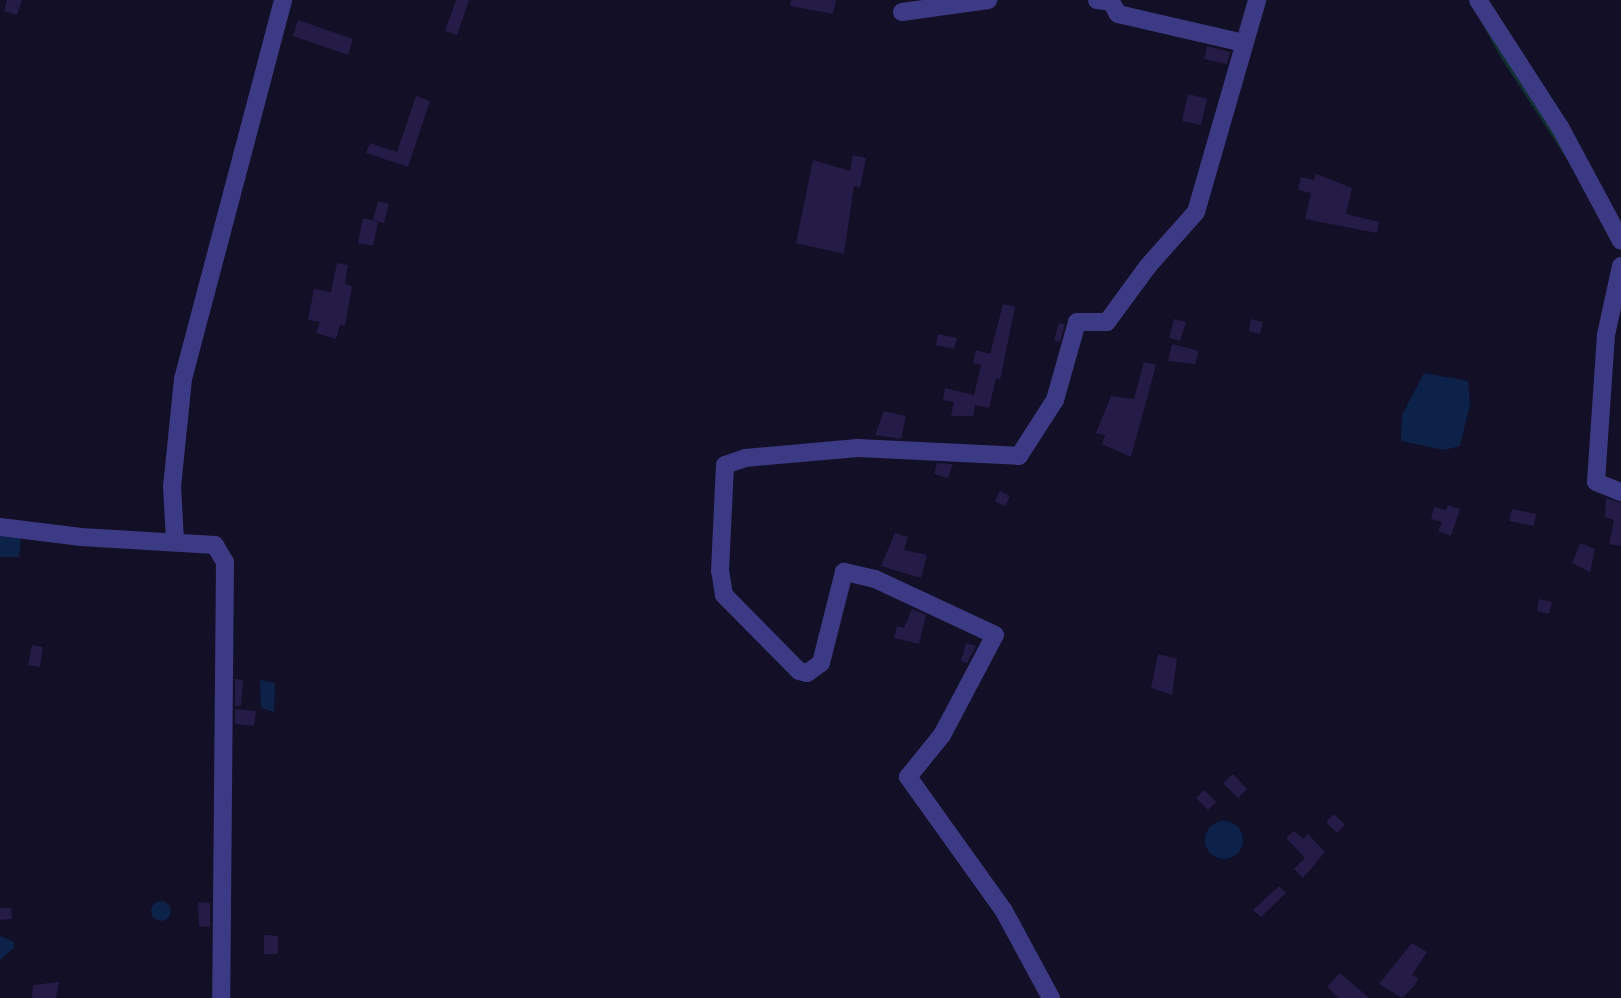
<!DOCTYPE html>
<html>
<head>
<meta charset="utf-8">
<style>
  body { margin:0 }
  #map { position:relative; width:1621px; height:998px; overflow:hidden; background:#130f26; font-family:"Space Grotesk",sans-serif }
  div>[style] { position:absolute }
  .green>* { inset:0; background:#12302f }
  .water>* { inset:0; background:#0c2248 }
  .round { border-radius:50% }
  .building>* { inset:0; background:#241b47 }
  .minor>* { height:18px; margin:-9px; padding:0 9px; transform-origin:9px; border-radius:9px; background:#3d3a85 }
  span { translate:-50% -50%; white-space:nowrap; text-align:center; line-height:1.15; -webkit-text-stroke:6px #130f26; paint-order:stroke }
</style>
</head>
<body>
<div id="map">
  <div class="green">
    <i style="clip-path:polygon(1469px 0,1486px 0,1621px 242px,1501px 58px)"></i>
  </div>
  <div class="water">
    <i style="clip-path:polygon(1424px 373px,1468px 381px,1470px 404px,1460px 446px,1444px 450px,1401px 441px,1402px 415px)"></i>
    <i style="clip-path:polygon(0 532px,21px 537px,19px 557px,0 557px)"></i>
    <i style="clip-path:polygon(260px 680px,275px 683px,274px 712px,261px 708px)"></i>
    <i class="round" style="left:1205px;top:821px;width:38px;height:38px"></i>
    <i class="round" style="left:151px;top:901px;width:20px;height:20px"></i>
    <i style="clip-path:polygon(0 936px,14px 942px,14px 948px,0 960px)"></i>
  </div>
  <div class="building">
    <i style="clip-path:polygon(7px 0,22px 0,17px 15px,4px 11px)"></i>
    <i style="clip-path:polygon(456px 0,469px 0,457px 35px,445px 31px)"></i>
    <i style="clip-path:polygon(791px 0,836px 0,833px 14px,790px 6px)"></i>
    <i style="clip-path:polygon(298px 20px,353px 39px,348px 55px,293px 36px)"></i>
    <i style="clip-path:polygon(1207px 46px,1230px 52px,1227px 64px,1204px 59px)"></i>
    <i style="clip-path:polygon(1188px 94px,1207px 99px,1201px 125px,1182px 121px)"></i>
    <i style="clip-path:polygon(416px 96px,430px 101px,408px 167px,366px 153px,370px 143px,397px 152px)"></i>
    <i style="clip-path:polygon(853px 155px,866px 158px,860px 188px,854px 186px,844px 254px,796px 243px,813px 160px,850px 171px)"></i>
    <i style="clip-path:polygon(1316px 174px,1352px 188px,1346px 214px,1379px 222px,1377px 233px,1305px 219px,1311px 193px,1298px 190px,1301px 177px,1314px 180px)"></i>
    <i style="clip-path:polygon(378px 201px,389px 204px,384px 223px,373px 220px)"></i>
    <i style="clip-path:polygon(363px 218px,378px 222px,373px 246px,358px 243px)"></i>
    <i style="clip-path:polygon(337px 263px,348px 265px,345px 284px,352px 286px,345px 326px,340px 325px,336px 339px,316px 333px,320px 322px,308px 320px,314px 289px,331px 292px)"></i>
    <i style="clip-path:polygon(1003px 304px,1015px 307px,1000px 380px,996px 378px,989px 408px,975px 405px,973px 416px,951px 416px,954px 402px,943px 400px,945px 388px,974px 395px,981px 365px,973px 363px,976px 350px,990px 354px)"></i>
    <i style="clip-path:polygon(1174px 319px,1186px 322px,1180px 341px,1169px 338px)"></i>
    <i style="clip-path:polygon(1251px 319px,1263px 322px,1260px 334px,1249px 331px)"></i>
    <i style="clip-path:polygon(1059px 323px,1065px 324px,1060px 342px,1054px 340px)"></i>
    <i style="clip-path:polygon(938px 334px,957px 338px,954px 349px,936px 345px)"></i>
    <i style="clip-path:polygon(1172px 344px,1199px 351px,1195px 364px,1168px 361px)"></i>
    <i style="clip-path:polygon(1144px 362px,1156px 365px,1131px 457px,1102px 444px,1105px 435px,1096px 433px,1111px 396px,1134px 399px)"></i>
    <i style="clip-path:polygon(884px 411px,906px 416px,901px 439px,875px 435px)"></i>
    <i style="clip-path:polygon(937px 463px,953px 464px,948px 478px,934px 474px)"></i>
    <i style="clip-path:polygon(1000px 491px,1010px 496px,1005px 506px,995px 501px)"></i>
    <i style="clip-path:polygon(1606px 498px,1621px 503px,1621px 546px,1609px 544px,1614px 520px,1605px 517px)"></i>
    <i style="clip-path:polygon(1448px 505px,1460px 509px,1451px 536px,1438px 531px,1442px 522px,1431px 519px,1434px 507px,1446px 510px)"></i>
    <i style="clip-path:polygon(1512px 509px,1536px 514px,1534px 526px,1509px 521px)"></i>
    <i style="clip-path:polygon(895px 533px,908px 537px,904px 550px,927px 555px,921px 578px,881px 566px)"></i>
    <i style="clip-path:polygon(1580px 543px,1595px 549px,1590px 572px,1572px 563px)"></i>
    <i style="clip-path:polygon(1539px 599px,1552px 602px,1549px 614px,1537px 611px)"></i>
    <i style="clip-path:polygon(912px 609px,926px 615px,919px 644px,894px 638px,897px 626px,904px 628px)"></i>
    <i style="clip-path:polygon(966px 643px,976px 646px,967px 663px,961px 661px)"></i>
    <i style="clip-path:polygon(32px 645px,43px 647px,40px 667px,28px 665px)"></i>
    <i style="clip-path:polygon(1158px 654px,1177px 659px,1172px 695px,1151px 688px)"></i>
    <i style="clip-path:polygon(235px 679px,243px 680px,241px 706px,235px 706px)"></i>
    <i style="clip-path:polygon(235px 709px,256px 711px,254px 726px,235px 724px)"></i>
    <i style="clip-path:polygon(1233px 774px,1247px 789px,1238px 798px,1223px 783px)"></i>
    <i style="clip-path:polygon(1204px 790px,1216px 802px,1208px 810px,1196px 798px)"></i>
    <i style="clip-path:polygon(1334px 814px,1345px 825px,1337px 833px,1326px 822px)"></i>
    <i style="clip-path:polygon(1294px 831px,1303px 839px,1308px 834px,1325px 852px,1303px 878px,1294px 869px,1305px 858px,1286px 838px)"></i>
    <i style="clip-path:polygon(1279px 886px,1286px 893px,1261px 917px,1253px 910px)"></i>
    <i style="clip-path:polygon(198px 902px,210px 903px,210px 927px,199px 926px)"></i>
    <i style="clip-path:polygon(0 908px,11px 908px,12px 919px,0 920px)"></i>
    <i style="clip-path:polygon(264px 935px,278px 936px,278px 954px,264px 954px)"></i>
    <i style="clip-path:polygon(1412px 943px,1427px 952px,1412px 975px,1418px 978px,1415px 985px,1402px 998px,1379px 984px)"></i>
    <i style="clip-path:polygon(1340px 973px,1369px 998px,1339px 998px,1327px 987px)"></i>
    <i style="clip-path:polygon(59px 982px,56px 998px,32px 998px,33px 985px)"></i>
  </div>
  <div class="minor">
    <i style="left:1097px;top:0;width:14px;rotate:8deg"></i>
    <i style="left:1111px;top:2px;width:14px;rotate:60deg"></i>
    <i style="left:1118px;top:14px;width:129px;rotate:13deg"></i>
    <i style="left:1478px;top:0;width:151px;rotate:57.2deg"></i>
    <i style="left:1560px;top:127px;width:129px;rotate:61.8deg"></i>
    <i style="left:902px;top:12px;width:87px;rotate:-7.9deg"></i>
    <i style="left:1621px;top:266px;width:71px;rotate:102.3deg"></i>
    <i style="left:1606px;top:335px;width:147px;rotate:93.9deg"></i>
    <i style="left:1596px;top:482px;width:27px;rotate:22deg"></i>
    <i style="left:0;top:527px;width:82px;rotate:7deg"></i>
    <i style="left:81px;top:537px;width:134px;rotate:3.4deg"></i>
    <i style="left:215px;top:545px;width:20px;rotate:60deg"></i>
    <i style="left:225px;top:562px;width:436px;rotate:90.5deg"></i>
    <i style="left:175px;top:540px;width:53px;rotate:-93.2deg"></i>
    <i style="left:172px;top:487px;width:109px;rotate:-84.2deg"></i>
    <i style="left:183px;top:379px;width:392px;rotate:-75.2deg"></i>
    <i style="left:1051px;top:998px;width:99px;rotate:-118.4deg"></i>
    <i style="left:1004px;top:911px;width:165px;rotate:-125.6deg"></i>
    <i style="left:908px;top:777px;width:54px;rotate:-51deg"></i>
    <i style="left:942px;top:735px;width:113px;rotate:-62.1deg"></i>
    <i style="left:995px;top:635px;width:132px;rotate:-155deg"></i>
    <i style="left:875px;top:579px;width:32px;rotate:-167deg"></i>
    <i style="left:844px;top:572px;width:94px;rotate:104.2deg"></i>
    <i style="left:821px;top:663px;width:17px;rotate:144deg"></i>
    <i style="left:807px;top:673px;width:8px;rotate:-166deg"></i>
    <i style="left:799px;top:671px;width:107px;rotate:-134.6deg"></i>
    <i style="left:724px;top:595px;width:24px;rotate:-99deg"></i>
    <i style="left:720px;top:571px;width:106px;rotate:-87.3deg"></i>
    <i style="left:725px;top:465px;width:21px;rotate:-19deg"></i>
    <i style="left:745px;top:458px;width:113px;rotate:-5.1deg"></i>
    <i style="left:858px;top:448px;width:161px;rotate:2.8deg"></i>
    <i style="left:1019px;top:456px;width:67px;rotate:-57.3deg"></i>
    <i style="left:1055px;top:400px;width:81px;rotate:-74.2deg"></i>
    <i style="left:1077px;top:322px;width:30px"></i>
    <i style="left:1107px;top:322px;width:69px;rotate:-53.8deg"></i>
    <i style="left:1148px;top:266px;width:72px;rotate:-48.4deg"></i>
    <i style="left:1196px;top:212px;width:221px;rotate:-73.9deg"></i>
  </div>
</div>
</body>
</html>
